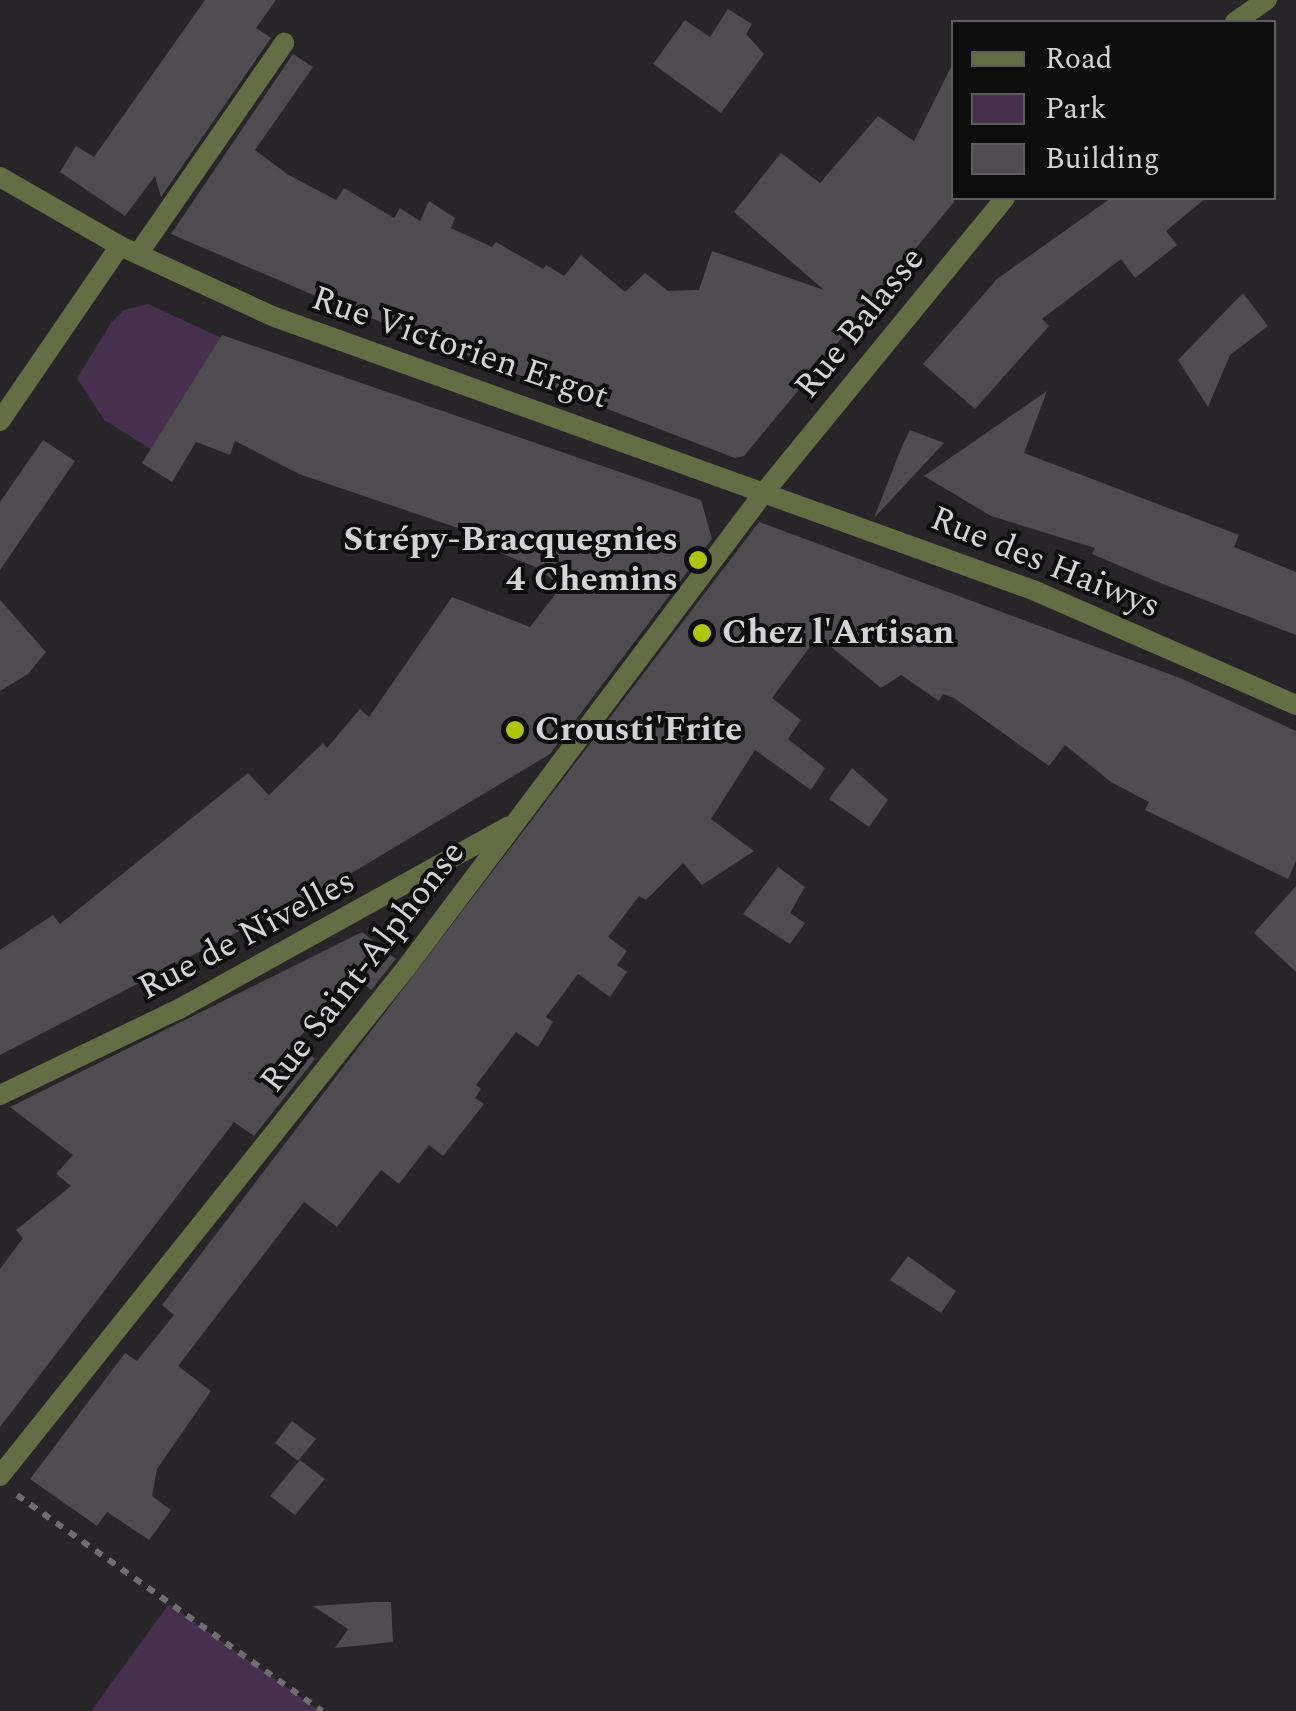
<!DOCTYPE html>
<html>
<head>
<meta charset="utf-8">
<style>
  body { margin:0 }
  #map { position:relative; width:1296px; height:1711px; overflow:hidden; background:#272527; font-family:Spectral,serif }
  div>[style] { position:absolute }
  .green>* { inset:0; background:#46304d }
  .building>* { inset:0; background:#4e4c4f }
  .path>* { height:6px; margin-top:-3px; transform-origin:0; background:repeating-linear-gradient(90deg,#6f6d6f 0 8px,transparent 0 16px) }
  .minor>* { height:20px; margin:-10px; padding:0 10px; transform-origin:10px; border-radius:10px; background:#646c43 }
  .tertiary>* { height:20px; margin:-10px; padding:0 10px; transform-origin:10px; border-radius:10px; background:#646c43 }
  .dots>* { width:28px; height:28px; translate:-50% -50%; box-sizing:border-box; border:5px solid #0f0e0f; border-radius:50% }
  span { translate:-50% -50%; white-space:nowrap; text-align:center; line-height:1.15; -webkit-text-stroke:8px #0f0e0f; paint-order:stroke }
  .street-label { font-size:35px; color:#d3d2d4 }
  .poi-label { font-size:35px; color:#d3d2d4; font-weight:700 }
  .right { translate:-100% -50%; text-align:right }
  .left { translate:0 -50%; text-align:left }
  .legend { position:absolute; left:951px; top:20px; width:325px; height:180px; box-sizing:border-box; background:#0f0e0f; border:2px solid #5d5c5e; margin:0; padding:12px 18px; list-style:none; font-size:30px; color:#d3d2d4 }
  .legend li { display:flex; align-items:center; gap:20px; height:50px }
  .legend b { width:50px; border:2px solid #5d5c5e }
</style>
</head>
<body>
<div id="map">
  <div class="green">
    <i style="clip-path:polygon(148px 304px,228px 341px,157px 453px,104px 420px,77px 378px,111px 323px,124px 310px)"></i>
    <i style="clip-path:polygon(169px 1604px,320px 1711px,91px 1711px)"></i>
  </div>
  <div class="building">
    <i style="clip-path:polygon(205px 0,276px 0,256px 28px,271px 38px,161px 197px,155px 176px,125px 216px,60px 172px,76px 146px,94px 157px)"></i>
    <i style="clip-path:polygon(728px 9px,752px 24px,746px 34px,764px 54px,721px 113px,653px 64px,685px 20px,710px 37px)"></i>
    <i style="clip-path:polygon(293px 54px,313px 67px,255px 150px,287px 174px,336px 200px,344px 188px,394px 218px,400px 208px,420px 221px,429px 201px,455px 218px,451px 228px,492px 247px,496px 242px,543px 269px,546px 265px,564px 276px,581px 255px,625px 292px,645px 273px,668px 291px,699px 290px,712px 251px,824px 290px,734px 212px,781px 153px,820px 183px,878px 116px,914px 141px,954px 61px,954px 202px,744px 456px,735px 458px,332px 303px,171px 234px)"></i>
    <i style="clip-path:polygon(1111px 198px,1206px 198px,1166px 231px,1177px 245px,1135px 278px,1121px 259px,1042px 319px,1049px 326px,975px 409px,923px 364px,997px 279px)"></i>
    <i style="clip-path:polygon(1243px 293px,1268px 326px,1230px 355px,1208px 407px,1178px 360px)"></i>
    <i style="clip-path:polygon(222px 335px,701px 500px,712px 539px,550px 754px,350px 874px,0 1055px,0 950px,53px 915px,60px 924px,248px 773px,269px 795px,323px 743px,327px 748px,360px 709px,369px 717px,452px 597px,530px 627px,561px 587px,538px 568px,471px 541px,461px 529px,299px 474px,235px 441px,230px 455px,196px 442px,172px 482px,142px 463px)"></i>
    <i style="clip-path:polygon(1047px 391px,1024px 453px,1239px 535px,1234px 547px,1296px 572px,1296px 635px,1158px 582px,1092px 554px,1095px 548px,991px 516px,924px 476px)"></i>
    <i style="clip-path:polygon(910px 430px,944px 443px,874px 518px,902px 446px)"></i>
    <i style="clip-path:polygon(43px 440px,75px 461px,0 570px,0 502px)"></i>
    <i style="clip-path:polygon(759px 522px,1180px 678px,1296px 731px,1296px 861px,1288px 879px,1145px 810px,1149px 802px,1111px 782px,1065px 745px,1049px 766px,954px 698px,943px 694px,939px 701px,901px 675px,881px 688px,818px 636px,772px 698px,801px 720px,788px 739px,825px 768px,811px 790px,755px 750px,711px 819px,754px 851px,702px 885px,683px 863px,646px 900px,639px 896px,608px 937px,627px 951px,617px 965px,627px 972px,610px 997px,578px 974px,546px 1017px,553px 1022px,538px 1047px,516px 1032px,476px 1085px,481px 1089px,475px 1098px,484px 1104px,443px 1156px,429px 1145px,399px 1184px,381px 1170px,337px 1227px,304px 1202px,178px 1366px,211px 1391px,157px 1469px,152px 1496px,171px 1510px,149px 1540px,107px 1512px,97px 1526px,30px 1479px,125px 1353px,137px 1361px,174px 1315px,162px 1305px)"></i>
    <i style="clip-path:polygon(0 600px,46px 652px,28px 674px,0 691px)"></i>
    <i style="clip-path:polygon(852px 768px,888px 800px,869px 827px,829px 799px)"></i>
    <i style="clip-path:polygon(778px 867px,805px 887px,790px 913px,805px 923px,790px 944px,743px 914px)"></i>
    <i style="clip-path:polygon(1296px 886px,1296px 972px,1254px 933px)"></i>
    <i style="clip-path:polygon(362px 932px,396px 959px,371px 990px,351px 973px,296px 1042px,315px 1059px,254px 1136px,234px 1122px,0 1427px,0 1269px,23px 1238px,16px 1230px,71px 1186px,56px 1174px,73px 1155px,10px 1107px)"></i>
    <i style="clip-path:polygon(908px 1256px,956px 1291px,941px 1313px,890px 1280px)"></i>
    <i style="clip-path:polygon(292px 1421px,316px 1439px,298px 1461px,275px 1443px)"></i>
    <i style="clip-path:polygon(300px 1460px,325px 1479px,295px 1515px,270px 1496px)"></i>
    <i style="clip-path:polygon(374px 1602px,391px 1602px,393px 1642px,335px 1648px,348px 1629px,313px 1606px)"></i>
  </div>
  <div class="path">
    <i style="left:17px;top:1495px;width:374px;rotate:35.3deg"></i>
  </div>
  <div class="minor">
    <i style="left:138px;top:254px;width:257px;rotate:-55.3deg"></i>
    <i style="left:0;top:421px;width:212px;rotate:-55.6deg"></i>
    <i style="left:0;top:1095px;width:199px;rotate:-25.7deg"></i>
    <i style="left:179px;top:1009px;width:376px;rotate:-29deg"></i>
    <i style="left:0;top:1476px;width:650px;rotate:-51.37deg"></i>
    <i style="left:406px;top:968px;width:598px;rotate:-53.02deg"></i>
  </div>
  <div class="tertiary">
    <i style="left:1235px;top:22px;width:39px;rotate:-35deg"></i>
    <i style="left:0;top:177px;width:138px;rotate:29.9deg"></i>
    <i style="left:120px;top:246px;width:167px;rotate:24.7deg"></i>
    <i style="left:272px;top:316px;width:809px;rotate:19.8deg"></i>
    <i style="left:1033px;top:590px;width:287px;rotate:23.6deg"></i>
    <i style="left:766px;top:490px;width:377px;rotate:-50.7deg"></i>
  </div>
  <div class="dots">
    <i style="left:698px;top:560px;background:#afc507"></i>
    <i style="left:702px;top:633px;background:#afc507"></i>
    <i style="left:515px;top:730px;background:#afc507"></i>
  </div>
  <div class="street-label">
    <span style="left:860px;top:323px;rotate:-51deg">Rue Balasse</span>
    <span style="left:460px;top:348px;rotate:19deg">Rue Victorien Ergot</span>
    <span style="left:1045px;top:563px;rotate:22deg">Rue des Haiwys</span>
    <span style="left:247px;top:935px;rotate:-28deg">Rue de Nivelles</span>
    <span style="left:363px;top:967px;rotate:-52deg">Rue Saint-Alphonse</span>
  </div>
  <div class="poi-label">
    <span class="right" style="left:678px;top:560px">Strépy-Bracquegnies<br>4 Chemins</span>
    <span class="left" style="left:722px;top:633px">Chez l'Artisan</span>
    <span class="left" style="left:535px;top:730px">Crousti'Frite</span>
  </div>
  <ul class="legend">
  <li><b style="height:12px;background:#646c43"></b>Road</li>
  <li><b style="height:28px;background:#46304d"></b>Park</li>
  <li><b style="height:28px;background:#4e4c4f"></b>Building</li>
  </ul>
</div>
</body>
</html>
